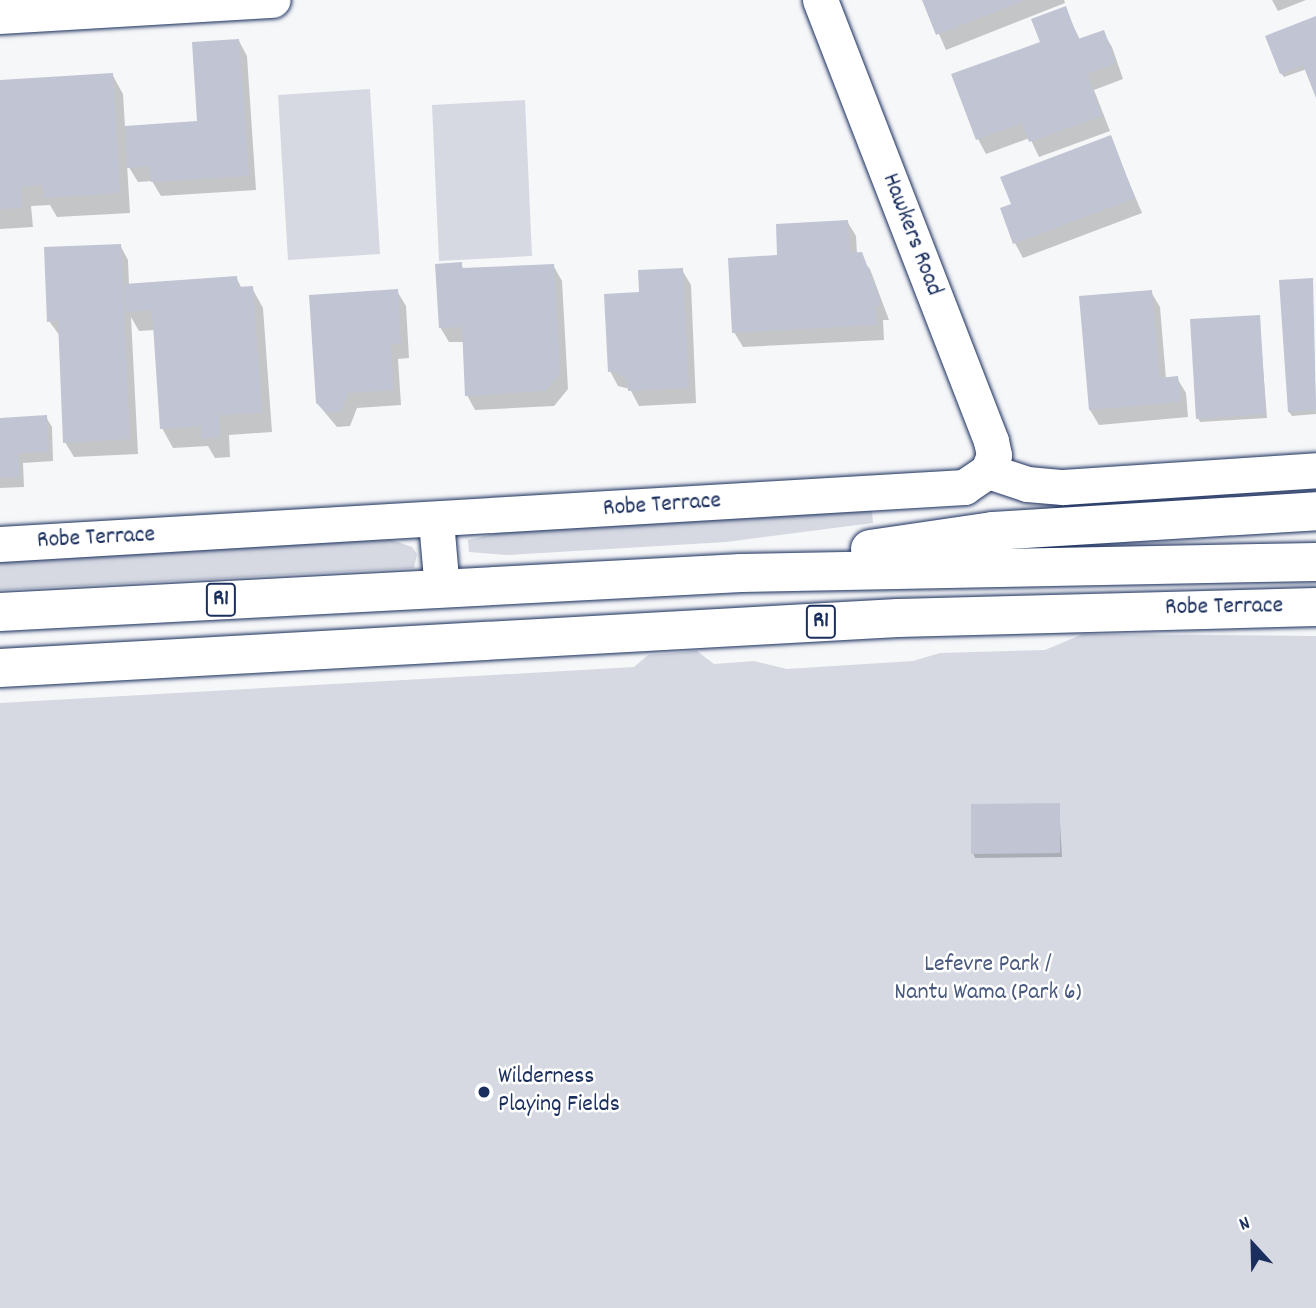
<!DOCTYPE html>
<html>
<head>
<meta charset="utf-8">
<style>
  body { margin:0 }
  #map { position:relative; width:1316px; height:1308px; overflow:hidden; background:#f6f7f9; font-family:Dekko,sans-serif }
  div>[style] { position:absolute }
  .green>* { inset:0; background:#d6d9e2 }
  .shadow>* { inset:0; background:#0003 }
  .building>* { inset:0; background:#c0c4d3 }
  .roads { filter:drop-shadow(0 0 2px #1b2f5e) drop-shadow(0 0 2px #1b2f5e) }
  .minor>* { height:35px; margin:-17.5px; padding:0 17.5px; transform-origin:17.5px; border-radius:17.5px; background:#fff }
  .trunk>* { height:38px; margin:-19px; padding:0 19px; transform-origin:19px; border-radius:19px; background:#fff }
  .dots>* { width:19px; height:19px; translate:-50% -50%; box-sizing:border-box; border:4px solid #fff; border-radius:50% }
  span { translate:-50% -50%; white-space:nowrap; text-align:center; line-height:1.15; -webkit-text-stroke:5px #fff; paint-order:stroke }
  .shield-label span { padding:2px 5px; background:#fff; border:2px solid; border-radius:5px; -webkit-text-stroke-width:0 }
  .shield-label { font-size:23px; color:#1b2f5e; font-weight:700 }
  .street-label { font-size:24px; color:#1b2f5e }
  .park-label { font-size:24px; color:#4a5a7f }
  .poi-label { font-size:24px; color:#1b2f5e }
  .left { translate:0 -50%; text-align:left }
  .north { position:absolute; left:1218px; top:1210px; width:70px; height:70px; -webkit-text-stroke:5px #fff; paint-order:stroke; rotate:338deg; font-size:19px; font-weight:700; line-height:28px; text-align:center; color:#1b2f5e }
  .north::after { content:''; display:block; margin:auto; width:24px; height:32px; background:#1b2f5e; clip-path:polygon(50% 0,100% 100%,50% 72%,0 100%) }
</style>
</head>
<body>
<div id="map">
  <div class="green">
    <i style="clip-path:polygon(370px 89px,380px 254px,288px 260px,278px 95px)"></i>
    <i style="clip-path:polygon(525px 100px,532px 256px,439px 261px,432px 105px)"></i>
    <i style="clip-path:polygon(872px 511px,873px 523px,726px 542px,506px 555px,469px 552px,468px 540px,509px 530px)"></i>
    <i style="clip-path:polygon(357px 538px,389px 539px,412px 547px,417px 554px,414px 568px,0 590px,0 559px)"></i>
    <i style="clip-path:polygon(1083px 634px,1316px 636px,1316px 1308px,0 1308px,0 703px,634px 667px,648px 655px,697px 651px,714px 664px,754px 661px,787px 669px,913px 661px,940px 653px,1045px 650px)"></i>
  </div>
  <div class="shadow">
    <i style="clip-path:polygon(924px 0,1064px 0,1065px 3px,946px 50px)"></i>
    <i style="clip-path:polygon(1272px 0,1306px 0,1278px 11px)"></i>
    <i style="clip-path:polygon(1065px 8px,1080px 40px,1103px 32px,1112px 47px,1123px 79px,1094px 90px,1110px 131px,1039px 157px,1030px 138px,986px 154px,978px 139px)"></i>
    <i style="clip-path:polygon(1316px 18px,1316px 93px,1307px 69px,1284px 77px,1281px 73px)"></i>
    <i style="clip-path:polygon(239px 41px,247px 56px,256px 190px,161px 196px,152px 181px,138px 182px,127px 164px,130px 213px,57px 217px,50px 205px,31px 206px,33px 227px,0 229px,0 81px,112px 74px,123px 94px,125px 127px,199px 123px)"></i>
    <i style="clip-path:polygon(1110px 137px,1142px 213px,1023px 258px,1015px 243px,1013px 206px)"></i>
    <i style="clip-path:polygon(847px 221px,856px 236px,857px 254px,870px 269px,889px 320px,883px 320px,884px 340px,743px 347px,734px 332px,779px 257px)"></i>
    <i style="clip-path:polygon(120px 245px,128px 260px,129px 285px,236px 277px,242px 289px,252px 288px,263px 308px,272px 432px,229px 435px,230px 457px,215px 458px,208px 446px,173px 448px,162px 428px,155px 330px,139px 331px,131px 317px,138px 454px,74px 457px,65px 442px,60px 336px,49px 321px)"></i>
    <i style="clip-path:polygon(461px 264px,464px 270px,553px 265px,562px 281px,568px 389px,554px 406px,475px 410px,467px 395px,464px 342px,449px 342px,440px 327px)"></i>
    <i style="clip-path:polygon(682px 270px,691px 285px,696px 403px,639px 406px,630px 389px,618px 386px,610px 371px,641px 294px)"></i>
    <i style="clip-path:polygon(1312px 280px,1316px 414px,1292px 416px,1289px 412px)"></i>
    <i style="clip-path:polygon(397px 291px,406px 306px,409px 358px,398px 359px,401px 405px,357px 408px,350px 426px,337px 427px,317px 403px)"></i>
    <i style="clip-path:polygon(1151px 292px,1160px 307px,1166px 379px,1177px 378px,1186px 393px,1188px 417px,1099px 425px,1090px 410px)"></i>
    <i style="clip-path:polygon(1259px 317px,1267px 418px,1200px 422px,1198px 418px)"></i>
    <i style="clip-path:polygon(46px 417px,52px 427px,53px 461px,23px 463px,24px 487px,0 488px,0 419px)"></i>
    <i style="clip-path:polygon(1059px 805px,1062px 857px,975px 858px,973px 853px)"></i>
  </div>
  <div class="building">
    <i style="clip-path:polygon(922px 0,1025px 0,936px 35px)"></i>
    <i style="clip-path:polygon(1066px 6px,1078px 39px,1104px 30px,1116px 63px,1087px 74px,1102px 116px,1029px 142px,1022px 123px,976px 140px,951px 74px,1040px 42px,1031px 19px)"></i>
    <i style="clip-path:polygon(1316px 16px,1316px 98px,1303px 65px,1280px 74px,1265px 36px)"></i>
    <i style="clip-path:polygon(239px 39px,249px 176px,151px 182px,149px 166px,127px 168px,125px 126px,197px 121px,192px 42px)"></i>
    <i style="clip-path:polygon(113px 73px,120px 193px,44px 198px,43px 185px,21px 187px,22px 208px,0 209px,0 80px)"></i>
    <i style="clip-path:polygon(1111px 135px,1135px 198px,1013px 244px,1000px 208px,1011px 204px,1000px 177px)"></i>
    <i style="clip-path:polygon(848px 220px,850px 253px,862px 252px,882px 305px,876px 306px,877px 325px,732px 333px,728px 258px,777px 255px,776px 224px)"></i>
    <i style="clip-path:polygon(121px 244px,130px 439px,63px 443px,58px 321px,47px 322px,44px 247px)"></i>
    <i style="clip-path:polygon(462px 262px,462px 268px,554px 264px,560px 374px,545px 391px,465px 396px,462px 327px,439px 328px,435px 264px)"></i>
    <i style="clip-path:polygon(683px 268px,689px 388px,628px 391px,628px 382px,616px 371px,608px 372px,604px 294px,639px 292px,638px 270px)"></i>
    <i style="clip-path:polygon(237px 276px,238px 287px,253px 286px,262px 413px,219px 415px,220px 437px,202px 439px,201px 426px,160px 429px,152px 310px,126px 312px,124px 284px)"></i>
    <i style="clip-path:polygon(1313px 278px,1316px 410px,1288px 412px,1279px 280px)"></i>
    <i style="clip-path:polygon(398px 289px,401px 344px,391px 344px,394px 390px,348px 393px,342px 411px,327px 413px,316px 403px,309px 295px)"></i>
    <i style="clip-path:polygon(1152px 290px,1159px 378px,1178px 376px,1181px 402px,1089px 410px,1079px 296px)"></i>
    <i style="clip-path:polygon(1260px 315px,1266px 414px,1196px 419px,1190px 319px)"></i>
    <i style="clip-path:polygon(47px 415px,49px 452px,18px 453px,20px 477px,0 478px,0 418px)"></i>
    <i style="clip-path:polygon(1060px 803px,1060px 853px,971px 854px,971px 804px)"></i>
  </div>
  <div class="roads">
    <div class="minor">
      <i style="left:820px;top:0;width:473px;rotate:68.8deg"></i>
      <i style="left:991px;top:441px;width:14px;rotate:78deg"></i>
      <i style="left:994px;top:455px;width:17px;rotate:111deg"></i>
      <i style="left:0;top:16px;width:273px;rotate:-3.4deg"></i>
      <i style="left:436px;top:521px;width:68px;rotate:85deg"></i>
      <i style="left:0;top:544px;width:966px;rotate:-3.38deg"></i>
      <i style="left:964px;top:487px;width:29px;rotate:-34deg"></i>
      <i style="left:988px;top:471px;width:41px;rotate:18.4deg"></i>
      <i style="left:1027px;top:484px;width:36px;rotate:5deg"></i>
      <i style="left:1063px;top:487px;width:254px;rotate:-3.8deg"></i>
    </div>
    <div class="trunk">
      <i style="left:870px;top:549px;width:124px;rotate:-8.3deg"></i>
      <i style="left:993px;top:531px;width:324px;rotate:-3.5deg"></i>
      <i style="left:0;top:612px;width:742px;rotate:-3.01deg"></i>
      <i style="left:741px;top:573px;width:575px;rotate:-1.1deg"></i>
      <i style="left:0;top:668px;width:899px;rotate:-3.19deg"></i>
      <i style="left:898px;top:618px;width:418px;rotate:-1.5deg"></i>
    </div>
  </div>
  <div class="dots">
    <i style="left:484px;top:1092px;background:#1b2f5e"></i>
  </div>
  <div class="shield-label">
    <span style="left:221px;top:600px">R1</span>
    <span style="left:821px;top:622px">R1</span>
  </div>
  <div class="street-label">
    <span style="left:911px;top:235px;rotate:69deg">Hawkers Road</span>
    <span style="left:662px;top:506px;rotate:-4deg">Robe Terrace</span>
    <span style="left:96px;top:539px;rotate:-3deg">Robe Terrace</span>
    <span style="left:1224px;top:608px;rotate:-1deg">Robe Terrace</span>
  </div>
  <div class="park-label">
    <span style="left:988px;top:980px">Lefevre Park /<br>Nantu Wama (Park 6)</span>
  </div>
  <div class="poi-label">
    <span class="left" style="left:498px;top:1092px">Wilderness<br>Playing Fields</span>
  </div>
  <div class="north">N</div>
</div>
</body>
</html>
